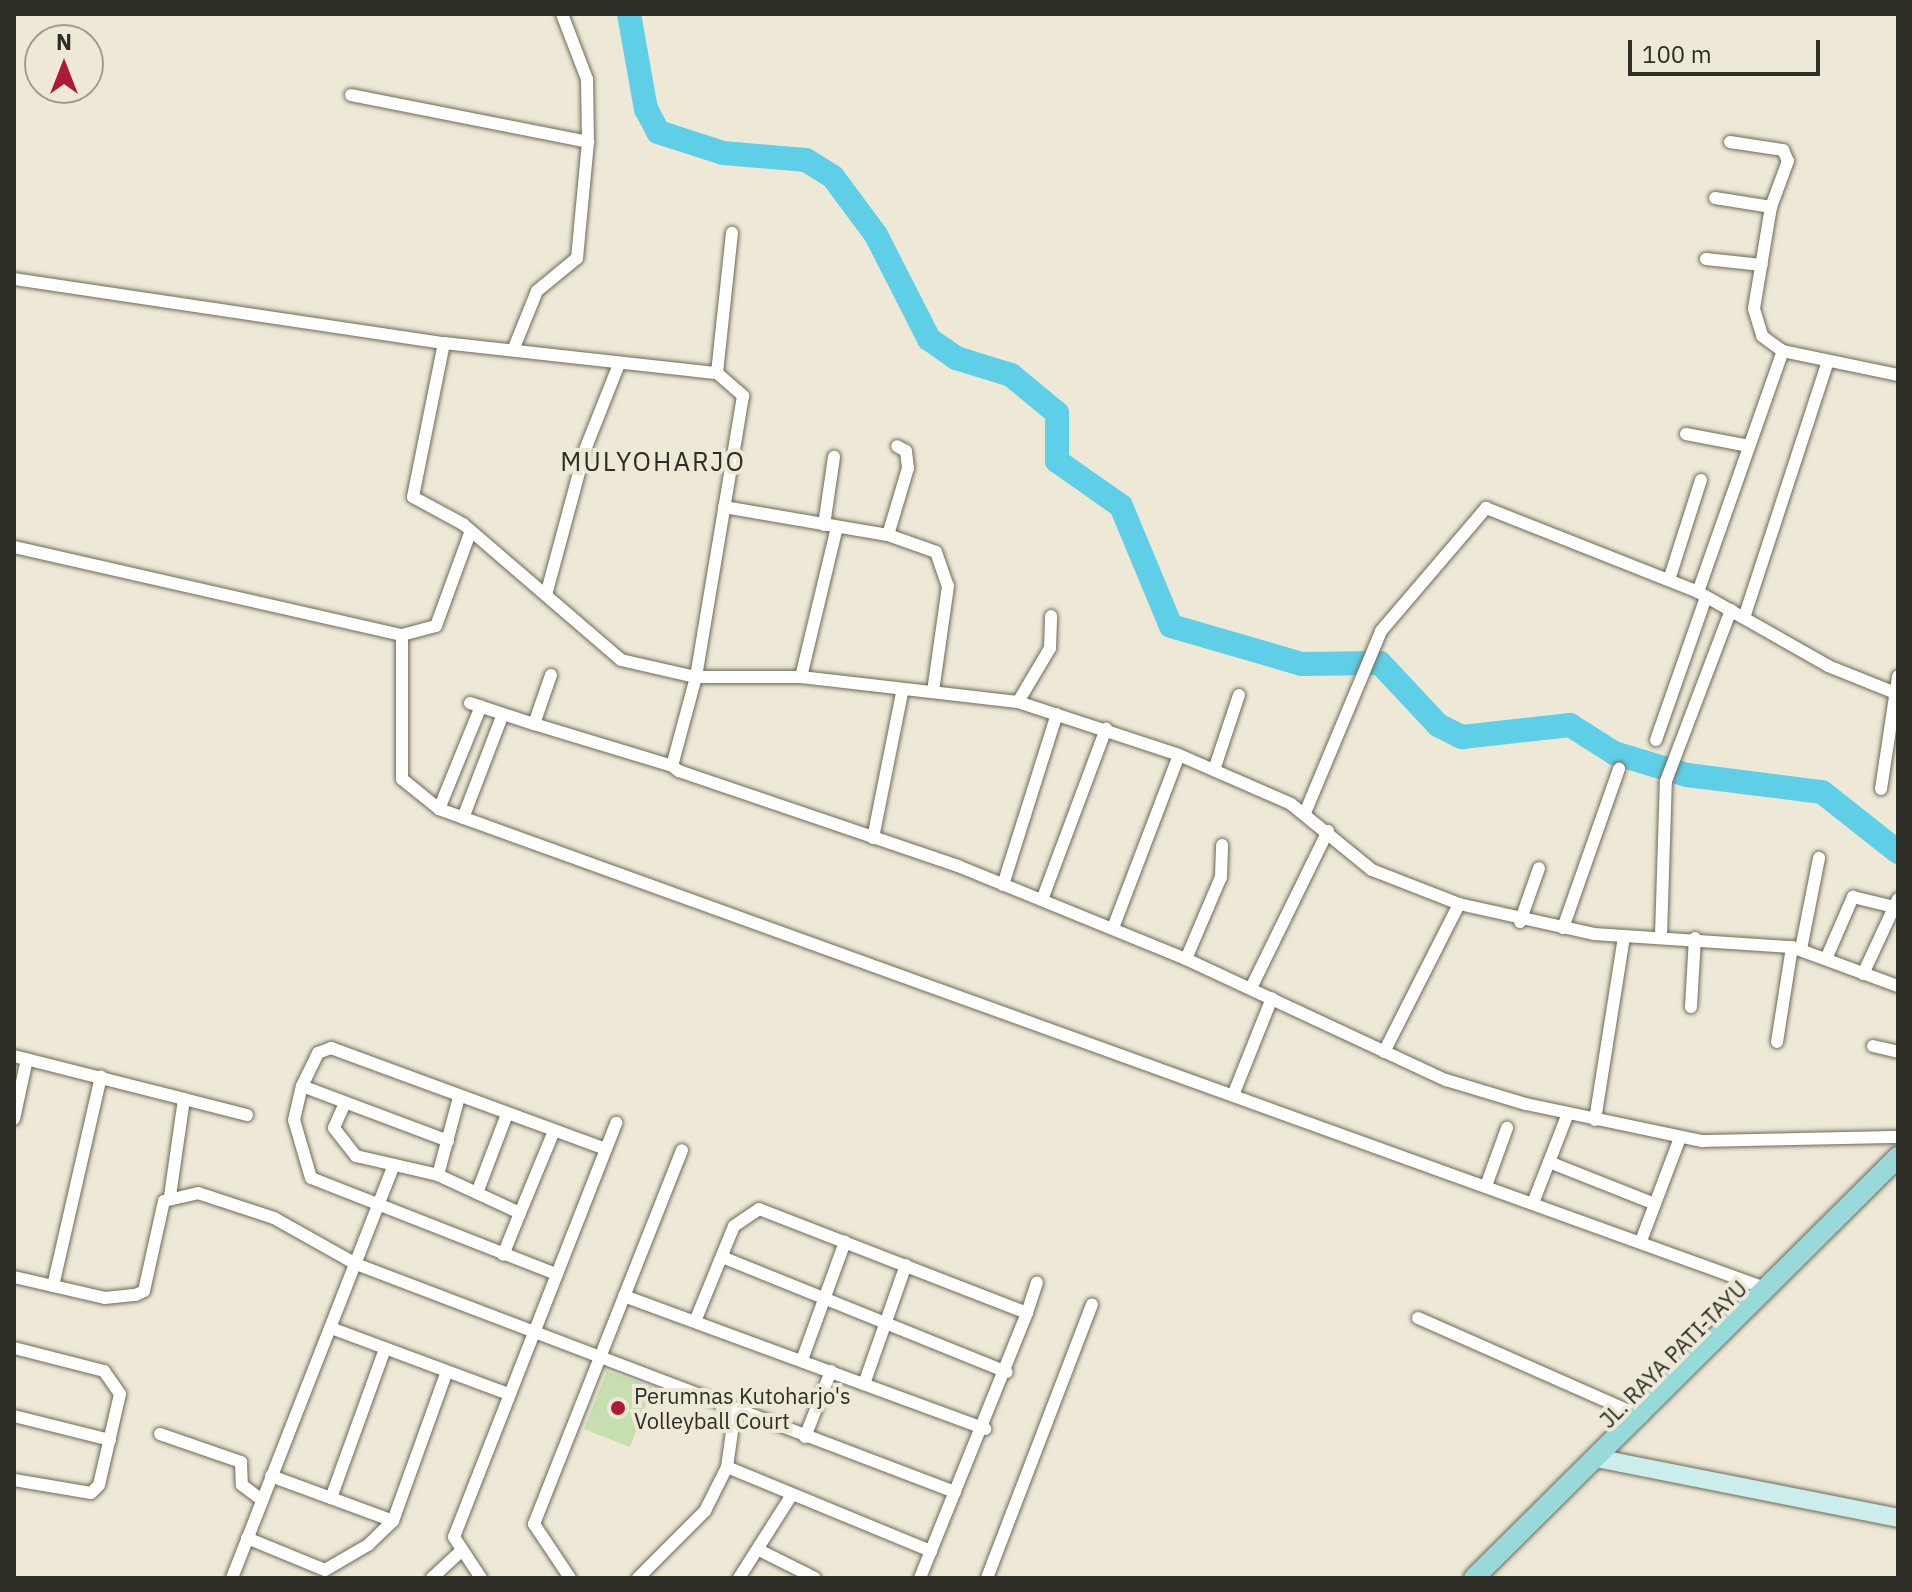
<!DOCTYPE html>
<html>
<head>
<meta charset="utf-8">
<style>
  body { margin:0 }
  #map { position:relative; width:1912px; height:1592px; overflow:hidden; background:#ede9d6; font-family:"IBM Plex Sans",sans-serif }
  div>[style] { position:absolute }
  .green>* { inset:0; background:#c7deaf }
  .river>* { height:24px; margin:-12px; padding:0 12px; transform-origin:12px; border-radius:12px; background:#5fcee7 }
  .roads { filter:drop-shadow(0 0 2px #6d6958) drop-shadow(0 0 2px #6d6958) }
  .street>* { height:12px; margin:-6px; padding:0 6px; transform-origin:6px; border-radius:6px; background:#fff }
  .secondary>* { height:18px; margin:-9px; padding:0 9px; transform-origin:9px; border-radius:9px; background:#cbedec }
  .primary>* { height:20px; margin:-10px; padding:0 10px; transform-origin:10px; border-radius:10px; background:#98dad9 }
  .dots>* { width:22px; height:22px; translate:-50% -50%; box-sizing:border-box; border:4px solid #ede9d6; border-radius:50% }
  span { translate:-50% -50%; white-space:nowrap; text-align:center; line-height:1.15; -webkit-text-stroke:8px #ede9d6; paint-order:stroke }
  .street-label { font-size:22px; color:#2e2d26 }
  .poi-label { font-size:22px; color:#2e2d26 }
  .left { translate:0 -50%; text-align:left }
  .quarter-label { font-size:26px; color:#2e2d26; letter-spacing:2px }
  .frame { position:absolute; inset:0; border:16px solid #2e2d26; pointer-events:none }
  .north { position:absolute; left:24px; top:24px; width:80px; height:80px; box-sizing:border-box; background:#ede9d6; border:2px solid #a19e90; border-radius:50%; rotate:0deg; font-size:22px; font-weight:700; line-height:32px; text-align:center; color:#2e2d26 }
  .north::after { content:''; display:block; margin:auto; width:28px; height:36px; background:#ad1936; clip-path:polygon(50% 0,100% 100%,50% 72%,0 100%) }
  .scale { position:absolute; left:1628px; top:40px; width:192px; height:36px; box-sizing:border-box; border:4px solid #2e2d26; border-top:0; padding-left:10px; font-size:24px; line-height:28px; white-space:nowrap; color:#2e2d26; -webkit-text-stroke:6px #ede9d6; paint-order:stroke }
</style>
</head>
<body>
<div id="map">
  <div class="green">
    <i style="clip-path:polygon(607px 1371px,652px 1387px,630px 1447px,584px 1429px)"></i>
  </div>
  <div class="river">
    <i style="left:629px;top:14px;width:97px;rotate:79.9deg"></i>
    <i style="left:646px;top:109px;width:26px;rotate:62deg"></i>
    <i style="left:658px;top:132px;width:68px;rotate:17.9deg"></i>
    <i style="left:723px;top:153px;width:83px;rotate:4.8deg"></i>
    <i style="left:806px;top:160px;width:32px;rotate:32deg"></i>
    <i style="left:833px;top:177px;width:72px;rotate:53.4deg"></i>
    <i style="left:876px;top:235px;width:117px;rotate:63deg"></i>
    <i style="left:929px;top:339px;width:33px;rotate:35deg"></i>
    <i style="left:956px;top:358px;width:58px;rotate:17.2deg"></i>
    <i style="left:1011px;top:375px;width:60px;rotate:39.6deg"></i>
    <i style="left:1057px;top:413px;width:48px;rotate:90deg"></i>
    <i style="left:1057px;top:461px;width:78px;rotate:35.1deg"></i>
    <i style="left:1121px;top:506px;width:130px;rotate:67.4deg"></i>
    <i style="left:1171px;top:626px;width:136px;rotate:16.2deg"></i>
    <i style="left:1302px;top:664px;width:78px;rotate:-0.7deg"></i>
    <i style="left:1380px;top:663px;width:85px;rotate:46.9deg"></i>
    <i style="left:1438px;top:725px;width:27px;rotate:27deg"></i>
    <i style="left:1462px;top:737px;width:109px;rotate:-6.3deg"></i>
    <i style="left:1570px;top:725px;width:52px;rotate:32.5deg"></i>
    <i style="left:1614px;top:753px;width:76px;rotate:16.8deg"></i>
    <i style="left:1687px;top:775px;width:136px;rotate:7.2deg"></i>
    <i style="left:1822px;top:792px;width:97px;rotate:38.3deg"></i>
  </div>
  <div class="roads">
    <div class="street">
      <i style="left:562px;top:14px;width:70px;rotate:69deg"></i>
      <i style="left:587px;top:79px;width:63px;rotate:89.1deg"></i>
      <i style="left:351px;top:95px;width:242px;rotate:11.2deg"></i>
      <i style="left:588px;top:142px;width:117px;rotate:95.4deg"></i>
      <i style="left:577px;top:258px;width:52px;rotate:140.5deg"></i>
      <i style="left:537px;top:291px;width:61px;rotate:112deg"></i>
      <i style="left:1730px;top:142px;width:54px;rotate:8.6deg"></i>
      <i style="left:1783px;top:150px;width:12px;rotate:66deg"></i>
      <i style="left:1788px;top:161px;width:49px;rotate:110.3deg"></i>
      <i style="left:1771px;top:207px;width:103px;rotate:99.5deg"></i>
      <i style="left:1754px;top:309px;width:28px;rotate:73deg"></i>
      <i style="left:1762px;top:336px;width:26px;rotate:36deg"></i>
      <i style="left:1783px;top:351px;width:117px;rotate:11.8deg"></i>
      <i style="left:1715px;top:198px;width:57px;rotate:9.1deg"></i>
      <i style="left:1706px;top:259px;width:56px;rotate:6.1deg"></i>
      <i style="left:14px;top:279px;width:435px;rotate:8.5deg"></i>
      <i style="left:444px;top:343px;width:275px;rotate:6.3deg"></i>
      <i style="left:717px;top:373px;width:35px;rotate:41deg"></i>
      <i style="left:743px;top:396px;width:285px;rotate:99.5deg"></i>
      <i style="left:696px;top:677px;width:105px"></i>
      <i style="left:801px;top:677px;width:218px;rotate:6.6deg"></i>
      <i style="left:1018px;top:702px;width:169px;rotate:18.2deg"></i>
      <i style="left:1179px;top:755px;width:122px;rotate:23.6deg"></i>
      <i style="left:1291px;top:804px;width:104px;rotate:39.2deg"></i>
      <i style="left:1372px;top:870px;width:93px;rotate:21.3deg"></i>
      <i style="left:1459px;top:904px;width:138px;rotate:12.5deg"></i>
      <i style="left:1594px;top:934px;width:198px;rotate:3.8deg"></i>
      <i style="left:1792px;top:947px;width:113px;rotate:20.2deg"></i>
      <i style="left:444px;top:343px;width:157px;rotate:101.4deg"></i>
      <i style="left:413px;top:497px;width:57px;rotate:28.4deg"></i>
      <i style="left:463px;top:524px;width:208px;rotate:40.7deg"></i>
      <i style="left:621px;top:660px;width:77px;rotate:12.8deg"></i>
      <i style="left:696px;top:677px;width:92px;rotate:105.1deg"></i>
      <i style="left:672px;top:766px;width:9px;rotate:36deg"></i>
      <i style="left:679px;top:771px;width:295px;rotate:18.8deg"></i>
      <i style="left:958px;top:866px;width:246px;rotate:22.2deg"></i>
      <i style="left:1186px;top:959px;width:287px;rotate:25deg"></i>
      <i style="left:1446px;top:1080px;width:84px;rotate:16.7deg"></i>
      <i style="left:1526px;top:1104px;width:180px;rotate:11.9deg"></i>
      <i style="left:1702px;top:1141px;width:196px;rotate:-1.2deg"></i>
      <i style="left:717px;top:373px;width:141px;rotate:-83.9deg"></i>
      <i style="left:1686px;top:434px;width:64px;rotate:10.8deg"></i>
      <i style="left:724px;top:507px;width:166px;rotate:9.7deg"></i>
      <i style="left:888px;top:535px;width:51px;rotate:19.5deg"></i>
      <i style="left:936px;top:552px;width:36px;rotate:71deg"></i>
      <i style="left:948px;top:586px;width:107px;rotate:98.1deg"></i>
      <i style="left:824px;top:525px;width:69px;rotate:-81.6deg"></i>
      <i style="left:888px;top:535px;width:70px;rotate:-73.4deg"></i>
      <i style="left:908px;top:468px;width:17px;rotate:-97deg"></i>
      <i style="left:906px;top:451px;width:10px;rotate:-151deg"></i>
      <i style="left:14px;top:547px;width:398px;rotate:12.8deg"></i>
      <i style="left:402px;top:635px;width:144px;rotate:90deg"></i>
      <i style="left:402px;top:779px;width:48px;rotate:39deg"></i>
      <i style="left:439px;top:809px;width:1413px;rotate:19.86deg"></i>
      <i style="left:1669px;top:580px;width:105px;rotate:-72.3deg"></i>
      <i style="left:1698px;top:592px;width:256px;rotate:-70.6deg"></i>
      <i style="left:546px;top:595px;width:150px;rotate:-74.9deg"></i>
      <i style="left:585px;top:450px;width:92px;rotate:-68.4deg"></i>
      <i style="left:1744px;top:618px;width:270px;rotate:-71.9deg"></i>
      <i style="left:402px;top:635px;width:35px;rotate:-15deg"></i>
      <i style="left:436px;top:626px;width:99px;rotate:-69.9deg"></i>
      <i style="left:551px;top:675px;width:52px;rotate:109.1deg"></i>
      <i style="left:534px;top:724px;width:144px;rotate:16.9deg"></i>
      <i style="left:801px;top:677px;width:154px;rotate:-76.5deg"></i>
      <i style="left:1018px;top:702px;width:63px;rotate:-59.3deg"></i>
      <i style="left:1050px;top:648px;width:32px;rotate:-88deg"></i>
      <i style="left:470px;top:703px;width:67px;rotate:18.2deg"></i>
      <i style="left:1656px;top:740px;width:151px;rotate:-70.7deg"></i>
      <i style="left:1214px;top:770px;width:79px;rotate:-71.6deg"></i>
      <i style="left:1881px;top:789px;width:114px;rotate:-81.4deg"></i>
      <i style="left:439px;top:809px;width:111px;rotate:-67.8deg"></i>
      <i style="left:1305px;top:813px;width:197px;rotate:-67.3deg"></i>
      <i style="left:1381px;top:631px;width:162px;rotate:-49.5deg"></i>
      <i style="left:1486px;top:508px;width:228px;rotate:21.6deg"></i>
      <i style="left:1698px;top:592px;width:150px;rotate:29.6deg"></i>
      <i style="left:1828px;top:666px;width:75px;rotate:21.8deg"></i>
      <i style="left:463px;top:818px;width:111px;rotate:-69deg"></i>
      <i style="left:873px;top:838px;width:148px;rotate:-78.7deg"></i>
      <i style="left:1003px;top:885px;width:179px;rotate:-72.5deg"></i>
      <i style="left:1042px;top:900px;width:183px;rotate:-69.5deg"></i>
      <i style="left:1520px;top:922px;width:57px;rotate:-70.6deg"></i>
      <i style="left:1113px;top:928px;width:185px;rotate:-69.1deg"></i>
      <i style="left:1563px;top:928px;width:169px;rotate:-70.6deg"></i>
      <i style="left:1661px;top:936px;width:155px;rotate:-88.2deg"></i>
      <i style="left:1666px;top:781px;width:183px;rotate:-69.2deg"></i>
      <i style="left:1801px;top:949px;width:93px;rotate:-78.8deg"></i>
      <i style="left:1186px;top:959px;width:89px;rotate:-66.9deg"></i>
      <i style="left:1221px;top:877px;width:32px;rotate:-88deg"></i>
      <i style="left:1826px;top:959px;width:68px;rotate:-66.5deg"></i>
      <i style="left:1853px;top:897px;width:42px;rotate:13.7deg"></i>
      <i style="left:1863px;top:974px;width:83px;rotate:-65deg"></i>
      <i style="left:1251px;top:988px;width:175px;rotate:-63.9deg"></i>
      <i style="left:1691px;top:1007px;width:69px;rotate:-86.7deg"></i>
      <i style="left:1777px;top:1042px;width:96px;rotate:-81deg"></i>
      <i style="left:1873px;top:1046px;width:26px;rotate:13deg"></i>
      <i style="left:1384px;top:1052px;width:166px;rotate:-63.1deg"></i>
      <i style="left:14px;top:1056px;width:175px;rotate:14.2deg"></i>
      <i style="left:184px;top:1099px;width:98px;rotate:98.2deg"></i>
      <i style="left:302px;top:1086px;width:156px;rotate:20.6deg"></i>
      <i style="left:1234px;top:1093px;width:102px;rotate:-68.2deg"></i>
      <i style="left:184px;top:1099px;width:65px;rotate:14.3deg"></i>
      <i style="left:345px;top:1103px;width:27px;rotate:114deg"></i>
      <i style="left:334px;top:1128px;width:36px;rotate:52deg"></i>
      <i style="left:356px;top:1156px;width:84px;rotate:13deg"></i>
      <i style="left:438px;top:1175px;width:90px;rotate:24.9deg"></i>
      <i style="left:520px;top:1213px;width:45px;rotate:112deg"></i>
      <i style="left:14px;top:1119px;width:61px;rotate:-77.8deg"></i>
      <i style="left:1595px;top:1120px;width:185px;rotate:-81deg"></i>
      <i style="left:1549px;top:1162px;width:114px;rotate:21.6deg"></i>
      <i style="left:438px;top:1175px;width:81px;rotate:-74.9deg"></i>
      <i style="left:1486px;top:1186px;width:62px;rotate:-70.1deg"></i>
      <i style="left:477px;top:1193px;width:85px;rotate:-69.2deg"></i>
      <i style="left:1533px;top:1203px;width:93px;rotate:-68.7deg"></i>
      <i style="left:520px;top:1213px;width:89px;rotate:-67.5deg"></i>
      <i style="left:1641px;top:1241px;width:110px;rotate:-69.3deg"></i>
      <i style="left:722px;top:1257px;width:307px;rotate:22deg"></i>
      <i style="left:556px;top:1274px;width:263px;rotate:-158.6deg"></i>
      <i style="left:311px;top:1178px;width:60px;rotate:-106.3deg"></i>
      <i style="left:294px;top:1120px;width:35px;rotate:-77deg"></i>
      <i style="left:302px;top:1086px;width:37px;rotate:-64deg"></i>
      <i style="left:318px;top:1053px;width:14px;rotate:-21deg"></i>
      <i style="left:331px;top:1048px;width:293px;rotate:20.2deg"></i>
      <i style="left:14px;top:1277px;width:93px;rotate:13deg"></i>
      <i style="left:105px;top:1298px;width:31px;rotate:-6deg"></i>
      <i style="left:136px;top:1295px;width:9px;rotate:-27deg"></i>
      <i style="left:144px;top:1291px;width:92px;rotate:-77.5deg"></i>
      <i style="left:164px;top:1201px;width:35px;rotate:-13deg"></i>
      <i style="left:198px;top:1193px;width:80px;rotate:18.2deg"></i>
      <i style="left:274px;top:1218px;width:94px;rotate:29.3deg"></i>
      <i style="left:356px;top:1264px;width:641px;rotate:20.84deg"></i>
      <i style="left:53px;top:1286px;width:215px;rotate:-77.1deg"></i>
      <i style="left:624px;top:1296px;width:385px;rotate:20.2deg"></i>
      <i style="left:1027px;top:1313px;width:32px;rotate:-72deg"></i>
      <i style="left:1418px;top:1318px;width:245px;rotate:23.8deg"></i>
      <i style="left:696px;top:1319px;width:100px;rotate:-67.8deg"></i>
      <i style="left:734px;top:1226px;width:30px;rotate:-34deg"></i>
      <i style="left:759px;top:1209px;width:287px;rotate:21.2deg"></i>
      <i style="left:1027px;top:1313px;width:286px;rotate:112deg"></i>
      <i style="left:331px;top:1328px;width:189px;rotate:20.4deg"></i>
      <i style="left:14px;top:1348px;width:93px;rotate:14.3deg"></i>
      <i style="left:104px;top:1371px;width:28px;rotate:55deg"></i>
      <i style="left:120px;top:1394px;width:93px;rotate:103deg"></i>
      <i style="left:99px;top:1485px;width:11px;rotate:135deg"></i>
      <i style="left:91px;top:1493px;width:78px;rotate:-170.4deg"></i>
      <i style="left:802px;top:1360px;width:126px;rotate:-70deg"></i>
      <i style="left:864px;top:1384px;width:126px;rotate:-70.6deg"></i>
      <i style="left:14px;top:1416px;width:99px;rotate:14deg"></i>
      <i style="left:160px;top:1434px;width:86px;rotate:19.1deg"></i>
      <i style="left:241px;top:1462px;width:23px;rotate:88deg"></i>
      <i style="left:242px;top:1485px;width:25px;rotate:37deg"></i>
      <i style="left:805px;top:1437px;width:71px;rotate:-68.5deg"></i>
      <i style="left:727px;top:1467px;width:221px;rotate:22.4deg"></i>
      <i style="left:271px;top:1476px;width:130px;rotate:20.2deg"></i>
      <i style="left:331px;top:1498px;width:158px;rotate:-70.1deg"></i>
      <i style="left:247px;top:1538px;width:84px;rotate:22.3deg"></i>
      <i style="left:325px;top:1570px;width:50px;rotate:-30.2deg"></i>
      <i style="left:368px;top:1545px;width:35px;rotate:-44deg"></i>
      <i style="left:393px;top:1521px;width:156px;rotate:-70.2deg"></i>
      <i style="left:761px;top:1551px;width:60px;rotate:26.6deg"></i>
      <i style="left:232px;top:1578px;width:439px;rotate:-68.6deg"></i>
      <i style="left:432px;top:1578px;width:38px;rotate:-43deg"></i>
      <i style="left:481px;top:1578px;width:49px;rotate:-123.4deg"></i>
      <i style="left:454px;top:1537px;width:445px;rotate:-68.6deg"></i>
      <i style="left:570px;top:1578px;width:65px;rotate:-123.7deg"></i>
      <i style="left:534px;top:1524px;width:402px;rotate:-68.4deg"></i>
      <i style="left:638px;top:1578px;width:95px;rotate:-45deg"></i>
      <i style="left:705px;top:1511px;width:49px;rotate:-63.4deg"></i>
      <i style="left:727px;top:1467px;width:57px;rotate:-81.9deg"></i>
      <i style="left:739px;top:1578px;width:97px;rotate:-57.6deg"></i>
      <i style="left:987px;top:1578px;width:293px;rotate:-69deg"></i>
    </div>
    <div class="secondary">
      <i style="left:1601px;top:1459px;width:303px;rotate:11.2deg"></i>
    </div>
    <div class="primary">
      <i style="left:1474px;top:1578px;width:598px;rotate:-44.8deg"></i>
    </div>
  </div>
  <div class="dots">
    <i style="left:618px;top:1408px;background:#ad1936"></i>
  </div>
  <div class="street-label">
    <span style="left:1673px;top:1354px;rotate:-45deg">JL. RAYA PATI-TAYU</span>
  </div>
  <div class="poi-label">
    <span class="left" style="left:634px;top:1408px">Perumnas Kutoharjo's<br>Volleyball Court</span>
  </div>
  <div class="quarter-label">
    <span style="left:653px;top:462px">MULYOHARJO</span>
  </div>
  <div class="frame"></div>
  <div class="north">N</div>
  <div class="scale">100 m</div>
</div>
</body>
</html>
